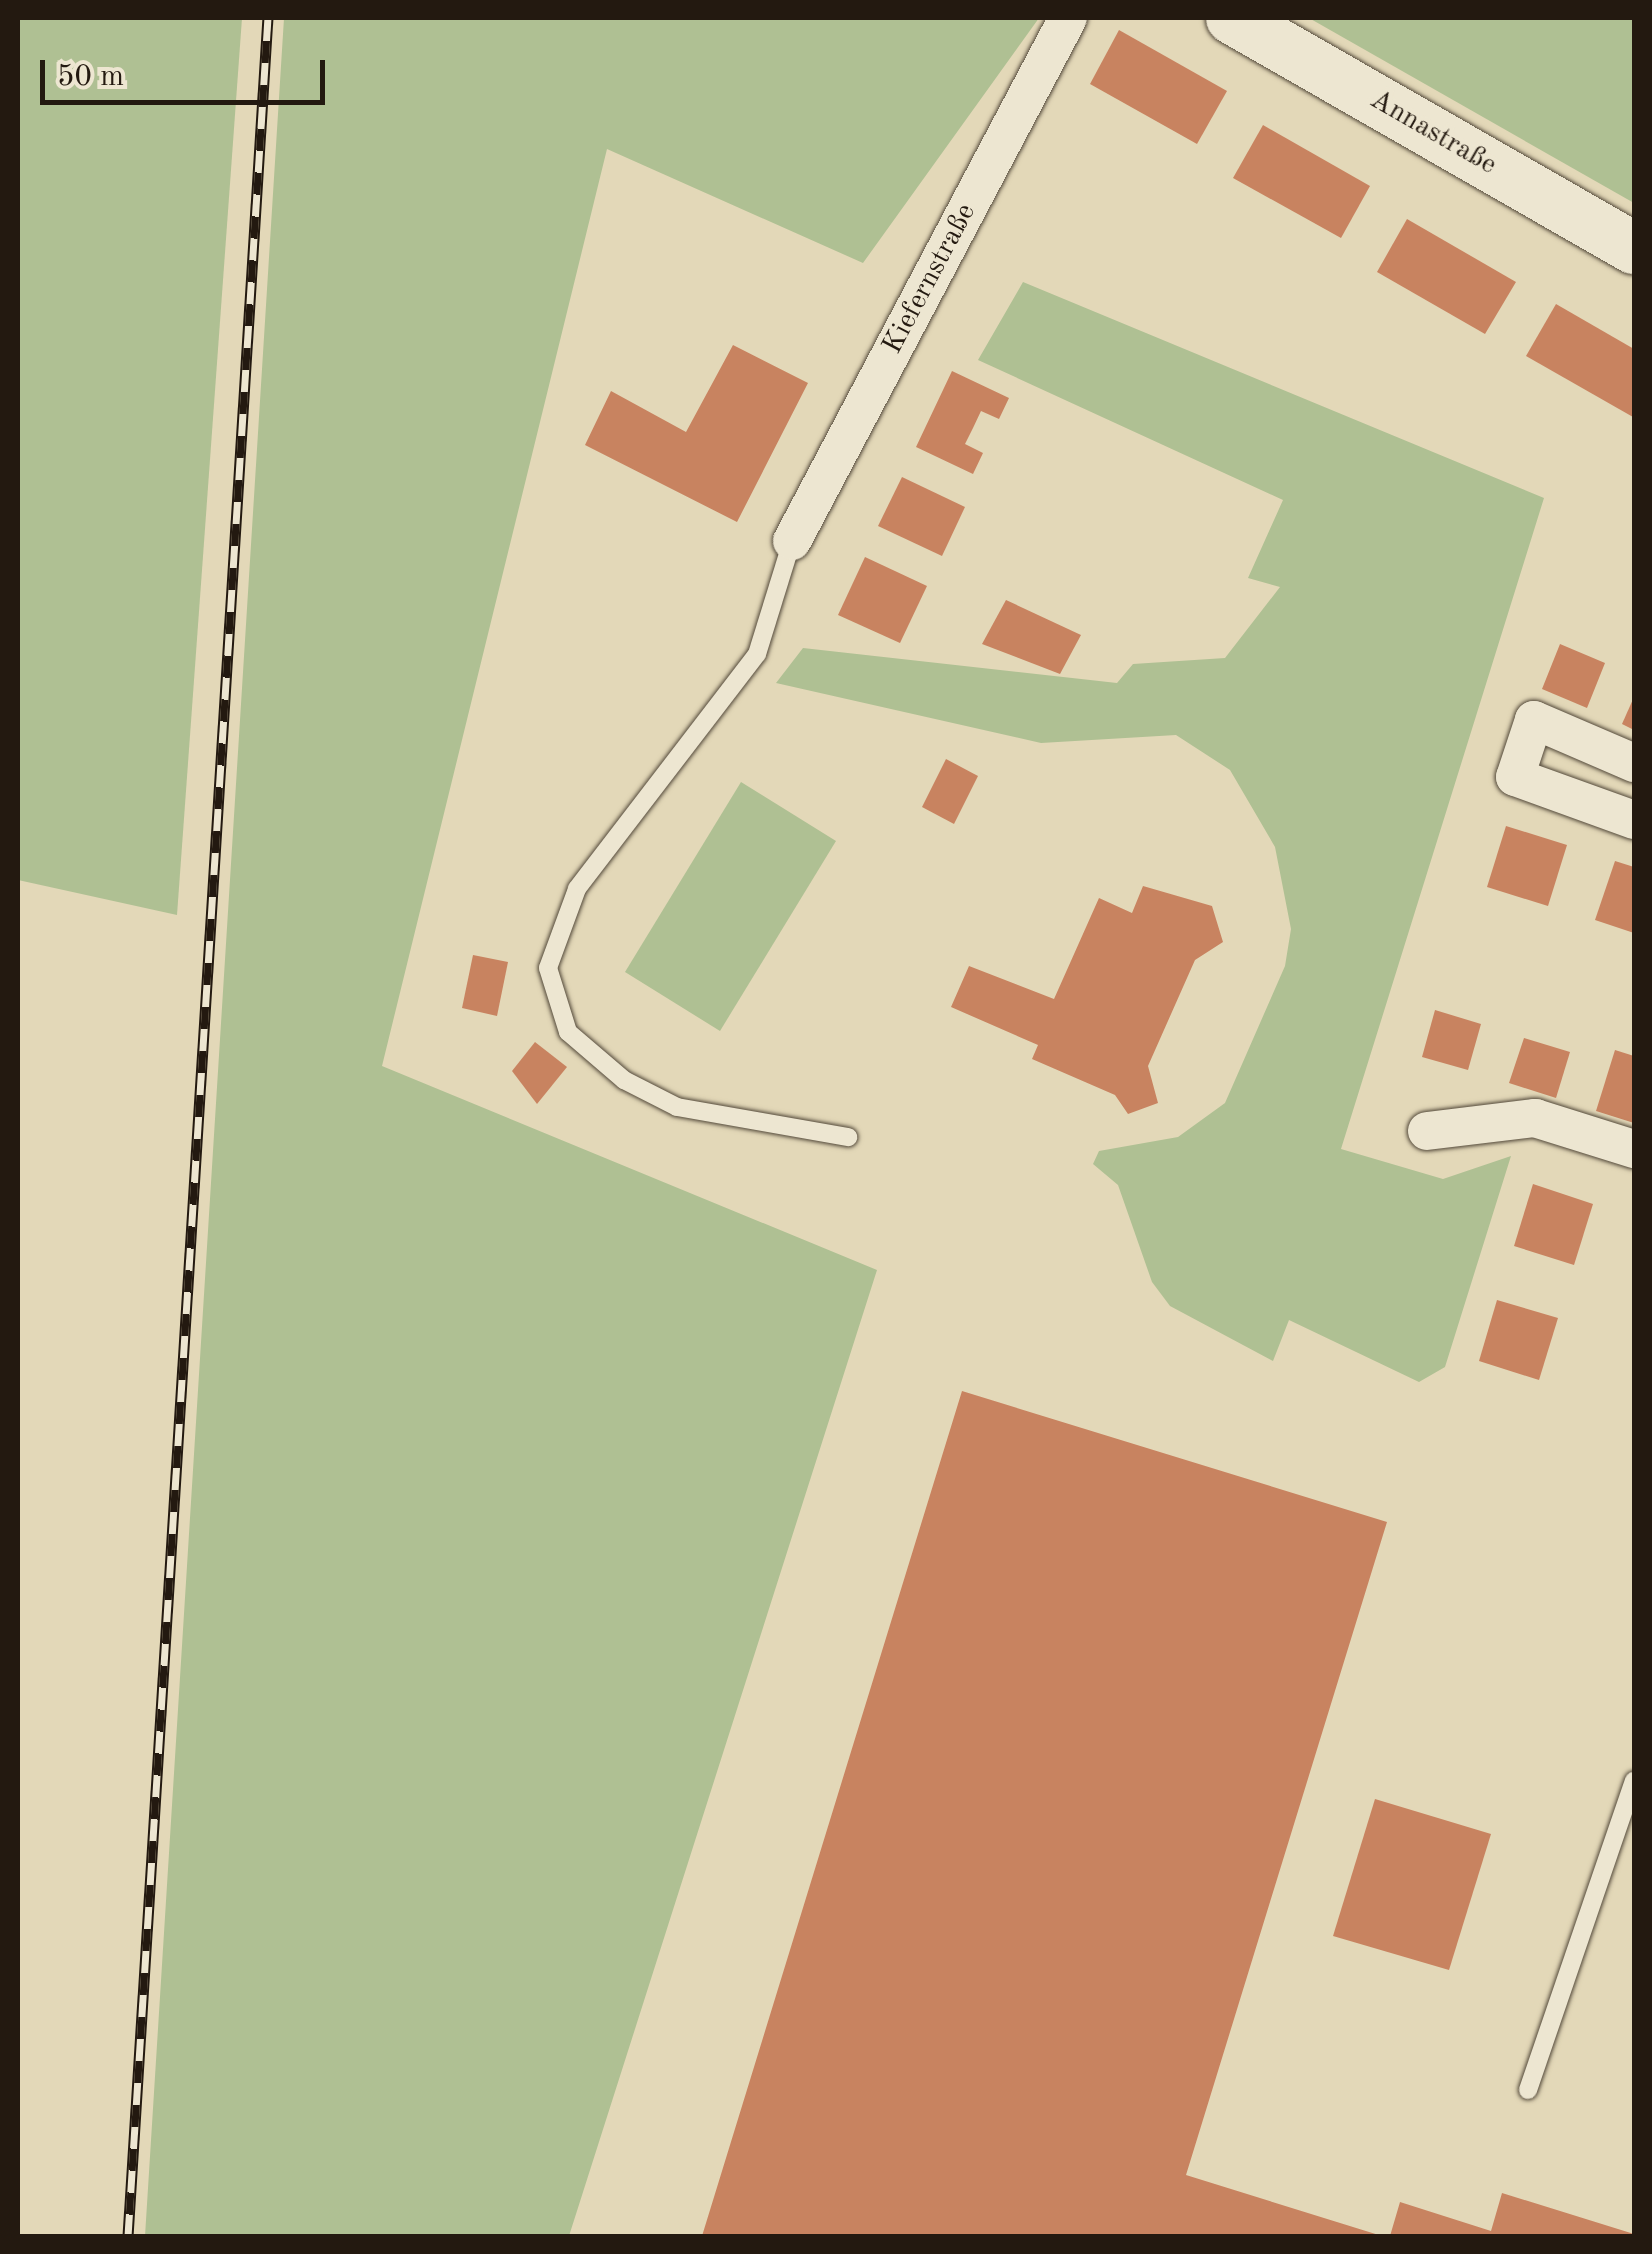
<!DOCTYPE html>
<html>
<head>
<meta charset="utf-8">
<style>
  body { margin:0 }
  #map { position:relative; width:1652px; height:2254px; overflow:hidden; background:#e3d8b8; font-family:"Old Standard TT",serif }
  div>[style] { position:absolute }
  .green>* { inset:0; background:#afc093 }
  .building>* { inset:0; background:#c88360 }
  .roads { filter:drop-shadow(0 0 2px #53493a) drop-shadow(0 0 2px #53493a) }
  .lane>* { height:18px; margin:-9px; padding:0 9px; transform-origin:9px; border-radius:9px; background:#ede6d1 }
  .street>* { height:38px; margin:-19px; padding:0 19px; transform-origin:19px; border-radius:19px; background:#ede6d1 }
  .secondary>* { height:52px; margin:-26px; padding:0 26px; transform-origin:26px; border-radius:26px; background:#ede6d1 }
  .rail>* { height:11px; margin-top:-5.5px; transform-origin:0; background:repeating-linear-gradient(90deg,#ede6d1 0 22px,#231910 0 44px); box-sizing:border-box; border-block:2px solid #231910 }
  span { translate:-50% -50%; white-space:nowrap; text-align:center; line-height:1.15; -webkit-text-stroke:9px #ede6d1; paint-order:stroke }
  .street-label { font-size:28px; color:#231910 }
  .frame { position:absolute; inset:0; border:20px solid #231910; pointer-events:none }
  .scale { position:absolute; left:40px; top:60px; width:285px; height:45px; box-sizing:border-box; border:5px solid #231910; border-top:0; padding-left:12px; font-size:30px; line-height:35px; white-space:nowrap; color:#231910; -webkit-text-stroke:8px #ede6d1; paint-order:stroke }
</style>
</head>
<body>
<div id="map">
  <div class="green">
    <i style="clip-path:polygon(18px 18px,242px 18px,177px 915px,18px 880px)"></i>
    <i style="clip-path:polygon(284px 18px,1039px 18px,863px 263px,607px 149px,382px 1066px,877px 1270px,569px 2236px,145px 2236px)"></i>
    <i style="clip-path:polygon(1309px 18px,1634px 18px,1634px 203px)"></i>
    <i style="clip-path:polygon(1023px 282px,1544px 498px,1341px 1149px,1443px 1179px,1511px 1156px,1445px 1367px,1419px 1382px,1289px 1320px,1273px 1361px,1170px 1306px,1152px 1282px,1118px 1185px,1093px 1164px,1099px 1151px,1178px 1137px,1225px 1103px,1285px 966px,1291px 929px,1275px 847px,1230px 770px,1176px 735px,1041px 743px,776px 683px,803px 648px,1117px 683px,1133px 664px,1225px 658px,1280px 587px,1248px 578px,1283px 500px,978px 360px)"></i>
    <i style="clip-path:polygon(741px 782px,836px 841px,720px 1031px,625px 972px)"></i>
  </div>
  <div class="building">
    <i style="clip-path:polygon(1119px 30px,1227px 91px,1197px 144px,1090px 84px)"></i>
    <i style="clip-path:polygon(1263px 125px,1370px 186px,1341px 238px,1233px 178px)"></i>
    <i style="clip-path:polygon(1407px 219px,1516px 282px,1485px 334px,1377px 272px)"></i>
    <i style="clip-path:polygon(1556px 304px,1634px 349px,1633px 417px,1526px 356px)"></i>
    <i style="clip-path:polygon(733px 345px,808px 383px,737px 522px,585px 445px,611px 391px,686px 432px)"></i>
    <i style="clip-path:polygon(952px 371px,1009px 398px,999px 419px,981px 411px,973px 428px,965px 444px,983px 453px,973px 474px,916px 447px)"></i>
    <i style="clip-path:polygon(902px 477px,965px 507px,942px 556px,878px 526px)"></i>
    <i style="clip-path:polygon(865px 557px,927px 586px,900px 643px,838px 615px)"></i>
    <i style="clip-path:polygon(1006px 600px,1081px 635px,1060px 674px,982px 644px)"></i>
    <i style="clip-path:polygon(1560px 644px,1605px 663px,1587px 708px,1542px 689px)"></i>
    <i style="clip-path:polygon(1634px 697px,1634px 730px,1622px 724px)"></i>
    <i style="clip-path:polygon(946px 759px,978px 776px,954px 824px,922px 807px)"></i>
    <i style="clip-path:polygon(1506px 826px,1567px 845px,1548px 906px,1487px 887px)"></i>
    <i style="clip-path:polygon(1615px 861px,1634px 867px,1634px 933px,1595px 920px)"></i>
    <i style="clip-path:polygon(1143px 886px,1212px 906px,1223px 942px,1195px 960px,1148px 1066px,1158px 1103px,1128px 1114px,1115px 1095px,1032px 1059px,1038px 1045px,951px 1007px,969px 966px,1054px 999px,1099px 898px,1132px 913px)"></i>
    <i style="clip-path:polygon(473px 955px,508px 962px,497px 1016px,462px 1008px)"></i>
    <i style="clip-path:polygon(1435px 1010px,1481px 1024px,1468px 1070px,1422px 1057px)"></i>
    <i style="clip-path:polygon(1524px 1038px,1570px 1052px,1556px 1098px,1509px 1083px)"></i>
    <i style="clip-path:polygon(535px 1042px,567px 1067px,537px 1104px,512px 1071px)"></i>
    <i style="clip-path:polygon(1615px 1050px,1634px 1056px,1634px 1123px,1596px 1111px)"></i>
    <i style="clip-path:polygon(1533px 1184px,1593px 1204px,1574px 1265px,1514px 1246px)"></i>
    <i style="clip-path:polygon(1497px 1300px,1558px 1318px,1539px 1380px,1479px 1361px)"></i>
    <i style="clip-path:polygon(962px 1391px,1387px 1522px,1186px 2175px,1382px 2236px,702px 2236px)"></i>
    <i style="clip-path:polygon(1375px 1799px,1491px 1834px,1449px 1970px,1333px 1936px)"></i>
    <i style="clip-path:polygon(1502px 2193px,1634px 2234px,1634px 2236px,1390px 2236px,1400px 2202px,1491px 2231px)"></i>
  </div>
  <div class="roads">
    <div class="lane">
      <i style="left:792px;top:541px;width:118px;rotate:107.2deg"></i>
      <i style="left:757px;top:654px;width:296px;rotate:127.5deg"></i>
      <i style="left:577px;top:889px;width:84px;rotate:110.2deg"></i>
      <i style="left:548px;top:968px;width:67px;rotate:72.6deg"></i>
      <i style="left:568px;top:1032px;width:74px;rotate:40.6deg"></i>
      <i style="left:624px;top:1080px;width:59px;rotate:27deg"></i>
      <i style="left:677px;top:1107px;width:174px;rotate:10deg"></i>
      <i style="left:1528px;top:2090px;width:327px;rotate:-71.1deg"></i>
    </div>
    <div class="street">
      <i style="left:792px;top:541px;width:591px;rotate:-62.18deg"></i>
      <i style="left:1634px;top:763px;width:109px;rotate:-156.7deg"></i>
      <i style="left:1534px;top:720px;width:60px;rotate:108.4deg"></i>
      <i style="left:1515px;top:777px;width:127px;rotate:19.9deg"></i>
      <i style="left:1427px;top:1131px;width:109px;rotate:-6.9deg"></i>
      <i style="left:1535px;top:1118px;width:104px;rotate:17.4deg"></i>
    </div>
    <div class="secondary">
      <i style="left:1232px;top:18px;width:463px;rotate:29.8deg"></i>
    </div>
  </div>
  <div class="rail">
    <i style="left:128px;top:2236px;width:2222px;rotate:-86.39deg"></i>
  </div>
  <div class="street-label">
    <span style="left:1433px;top:133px;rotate:30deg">Annastraße</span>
    <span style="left:930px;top:279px;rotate:-62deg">Kiefernstraße</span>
  </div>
  <div class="frame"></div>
  <div class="scale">50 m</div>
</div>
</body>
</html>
